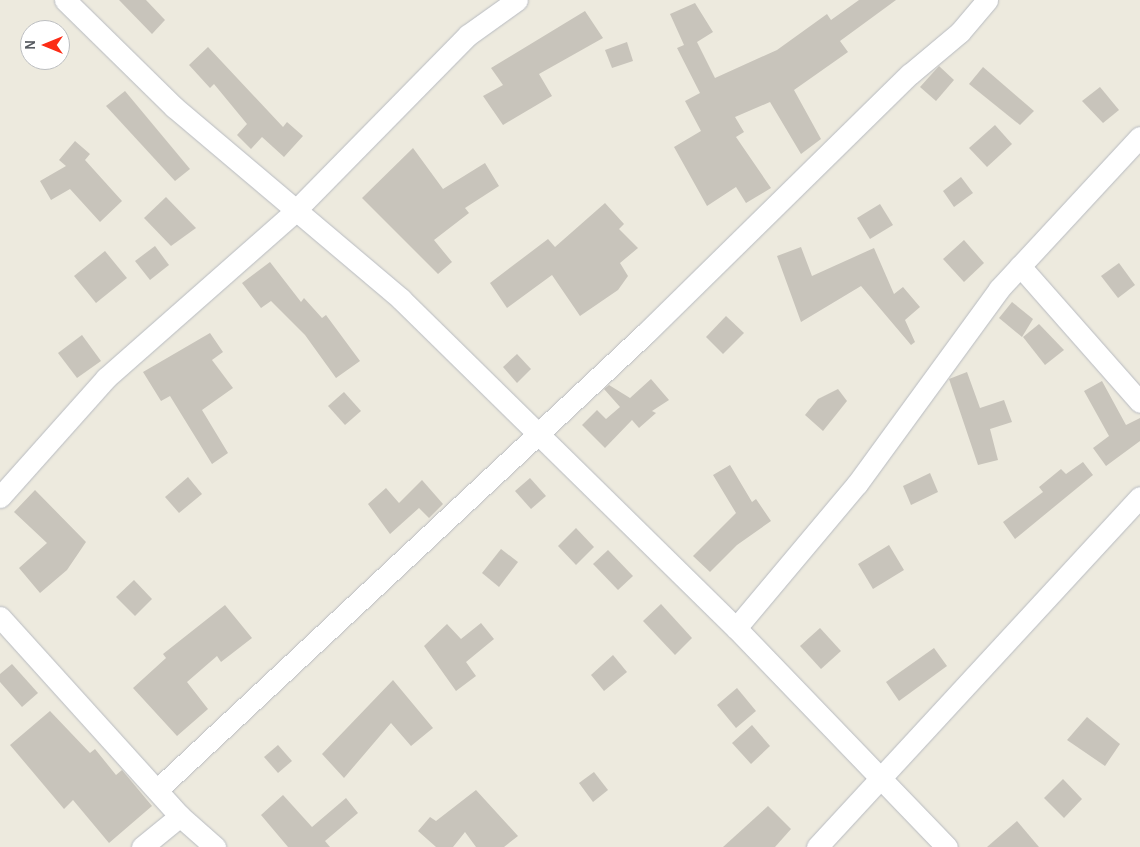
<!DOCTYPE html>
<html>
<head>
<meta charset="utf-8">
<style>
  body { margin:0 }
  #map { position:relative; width:1140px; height:847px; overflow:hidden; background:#edeade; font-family:"Alegreya Sans",sans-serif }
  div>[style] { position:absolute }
  .building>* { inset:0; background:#c8c4bb }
  .roads { filter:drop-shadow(0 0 1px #b7bac0) drop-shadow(0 0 1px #b7bac0) }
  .minor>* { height:21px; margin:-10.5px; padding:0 10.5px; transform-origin:10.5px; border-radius:10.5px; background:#fff }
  span { translate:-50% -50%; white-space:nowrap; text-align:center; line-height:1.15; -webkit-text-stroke:4px #fff; paint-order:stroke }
  .north { position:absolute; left:20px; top:20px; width:50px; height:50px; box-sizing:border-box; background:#fff; border:1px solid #bcbec0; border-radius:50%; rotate:270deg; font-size:14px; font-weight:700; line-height:20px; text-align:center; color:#585c62 }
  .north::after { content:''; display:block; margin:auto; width:18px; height:22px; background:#fc2c16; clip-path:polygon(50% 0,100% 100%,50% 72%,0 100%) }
</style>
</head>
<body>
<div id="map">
  <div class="building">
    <i style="clip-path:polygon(119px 0,146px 0,165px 20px,152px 34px)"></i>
    <i style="clip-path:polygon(859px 0,896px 0,840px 41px,848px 52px,794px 90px,821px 139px,801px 154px,770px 102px,735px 117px,744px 132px,736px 137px,771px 188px,746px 203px,736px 187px,707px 206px,674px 147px,701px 131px,685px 101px,700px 93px,677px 48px,684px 45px,670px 14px,695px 3px,713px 32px,697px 42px,715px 78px,777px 50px,827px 14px,831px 20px)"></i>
    <i style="clip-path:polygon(585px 11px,603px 38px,539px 74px,552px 96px,503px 125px,483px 96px,503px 85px,491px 68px)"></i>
    <i style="clip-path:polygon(627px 42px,633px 61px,612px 68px,605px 50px)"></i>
    <i style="clip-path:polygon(208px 47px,283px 127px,287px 122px,303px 136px,284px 157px,262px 137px,251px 149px,237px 135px,247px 124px,214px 84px,210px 88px,189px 65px)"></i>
    <i style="clip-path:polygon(939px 66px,954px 80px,936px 101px,920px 87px)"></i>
    <i style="clip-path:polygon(983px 67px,1034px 111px,1020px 125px,969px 84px)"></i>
    <i style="clip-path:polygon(1100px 87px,1119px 110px,1103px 123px,1082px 101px)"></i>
    <i style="clip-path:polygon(125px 91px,190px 169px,175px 181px,106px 106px)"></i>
    <i style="clip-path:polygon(995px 125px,1012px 144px,987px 167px,969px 148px)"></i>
    <i style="clip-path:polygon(75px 141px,90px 154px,85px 160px,122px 201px,100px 222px,70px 189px,51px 200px,40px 181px,66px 166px,59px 160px)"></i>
    <i style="clip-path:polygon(413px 148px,443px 189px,485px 163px,499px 186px,465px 208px,469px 213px,434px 240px,452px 262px,438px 274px,362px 198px)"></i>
    <i style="clip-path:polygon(961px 177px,973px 193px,954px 207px,943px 191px)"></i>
    <i style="clip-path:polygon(166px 197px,196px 228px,171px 246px,144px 218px)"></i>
    <i style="clip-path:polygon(605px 203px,624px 224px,619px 229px,638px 248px,620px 263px,628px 276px,618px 290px,580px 316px,552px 275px,507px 308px,490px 283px,548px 239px,555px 247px)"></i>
    <i style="clip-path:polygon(880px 204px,893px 225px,870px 239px,857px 218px)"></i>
    <i style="clip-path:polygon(964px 240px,984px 263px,964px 282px,943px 259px)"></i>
    <i style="clip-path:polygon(155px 246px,169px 265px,150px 280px,135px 261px)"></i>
    <i style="clip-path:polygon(801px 247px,812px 276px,874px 248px,894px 294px,903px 287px,920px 307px,905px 320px,915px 342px,911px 345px,861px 286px,801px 322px,777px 256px)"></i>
    <i style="clip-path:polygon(105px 251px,127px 278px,96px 303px,74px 276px)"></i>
    <i style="clip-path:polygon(270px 262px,301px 302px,304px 298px,322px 318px,326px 315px,360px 361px,336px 378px,305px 335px,271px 301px,261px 308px,242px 283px)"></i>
    <i style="clip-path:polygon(1119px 263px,1135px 285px,1118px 298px,1101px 276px)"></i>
    <i style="clip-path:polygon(1012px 302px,1033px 319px,1022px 337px,999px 318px)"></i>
    <i style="clip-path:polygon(726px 316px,744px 333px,723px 354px,706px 337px)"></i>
    <i style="clip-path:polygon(1039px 324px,1064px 350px,1045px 365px,1023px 337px)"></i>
    <i style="clip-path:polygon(210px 333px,223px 352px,212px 360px,233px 388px,202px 410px,228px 453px,212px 464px,170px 396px,161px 401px,143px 372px)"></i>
    <i style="clip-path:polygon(82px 335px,101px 361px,77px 378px,58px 353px)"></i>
    <i style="clip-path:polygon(517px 354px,531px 369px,517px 383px,503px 367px)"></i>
    <i style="clip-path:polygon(967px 372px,980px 408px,1004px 400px,1012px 422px,990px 429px,998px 460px,978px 465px,949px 379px)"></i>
    <i style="clip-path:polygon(651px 379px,669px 400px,652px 411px,656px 413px,639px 428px,632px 420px,605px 448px,582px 425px,597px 410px,606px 419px,620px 407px,604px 389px,609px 385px,630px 398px)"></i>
    <i style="clip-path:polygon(1102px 381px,1126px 425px,1140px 418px,1140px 441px,1106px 466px,1093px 448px,1109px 436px,1084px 391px)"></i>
    <i style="clip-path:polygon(838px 389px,847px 401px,823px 431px,805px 415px,818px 399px)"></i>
    <i style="clip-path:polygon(344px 392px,361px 411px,345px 425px,328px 406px)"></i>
    <i style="clip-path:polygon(1083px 462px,1093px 475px,1015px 539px,1003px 522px,1043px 492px,1039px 487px,1061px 469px,1066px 474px)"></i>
    <i style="clip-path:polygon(730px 465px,752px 502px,756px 499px,771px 521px,737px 545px,710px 572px,693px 556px,736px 513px,713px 475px)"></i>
    <i style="clip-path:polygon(930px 473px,938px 492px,911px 505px,903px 486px)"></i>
    <i style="clip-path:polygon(188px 477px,202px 494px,179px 513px,165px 497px)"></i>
    <i style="clip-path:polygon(530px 478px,546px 496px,531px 509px,515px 491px)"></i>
    <i style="clip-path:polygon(422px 480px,443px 504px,429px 518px,419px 508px,390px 534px,368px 504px,386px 488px,399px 503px)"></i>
    <i style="clip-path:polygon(35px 490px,86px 542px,67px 570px,40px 593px,19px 568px,47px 543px,14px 512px)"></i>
    <i style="clip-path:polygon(576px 528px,594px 547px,576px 565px,558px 546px)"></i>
    <i style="clip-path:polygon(889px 545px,904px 570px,873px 589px,858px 564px)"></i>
    <i style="clip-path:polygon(501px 549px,518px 562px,499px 587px,482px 573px)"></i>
    <i style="clip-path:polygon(608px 550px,633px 576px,618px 590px,593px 564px)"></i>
    <i style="clip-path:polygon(134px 580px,152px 599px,135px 616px,116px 597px)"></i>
    <i style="clip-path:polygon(661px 604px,692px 638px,675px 655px,643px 621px)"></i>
    <i style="clip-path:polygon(225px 605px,252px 638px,221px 662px,217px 656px,187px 682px,208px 709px,177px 736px,133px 688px,166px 658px,163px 654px)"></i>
    <i style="clip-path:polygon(481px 623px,494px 639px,466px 662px,476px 676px,456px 691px,424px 646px,447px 624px,461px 639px)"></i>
    <i style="clip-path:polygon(820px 628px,841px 651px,821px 669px,800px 646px)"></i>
    <i style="clip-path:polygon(934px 648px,947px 666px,899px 701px,886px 682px)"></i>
    <i style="clip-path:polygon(613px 655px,627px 672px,604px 691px,591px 675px)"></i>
    <i style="clip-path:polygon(12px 664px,38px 693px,22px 707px,0 682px,0 674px)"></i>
    <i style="clip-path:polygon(393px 680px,433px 728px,411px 746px,391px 723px,344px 778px,322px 754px)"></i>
    <i style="clip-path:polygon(737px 688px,756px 711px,736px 728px,717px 705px)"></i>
    <i style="clip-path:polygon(50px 711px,90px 753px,95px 749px,116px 775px,122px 770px,152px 806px,109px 843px,73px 800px,64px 809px,10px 745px)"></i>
    <i style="clip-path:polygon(1087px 717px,1120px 744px,1105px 766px,1067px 740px)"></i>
    <i style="clip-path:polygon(752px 725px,770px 746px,751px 764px,732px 743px)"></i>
    <i style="clip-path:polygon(278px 745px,292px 761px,278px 773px,264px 757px)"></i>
    <i style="clip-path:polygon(594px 772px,608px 790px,593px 802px,579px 783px)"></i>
    <i style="clip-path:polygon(1063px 779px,1082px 799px,1064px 818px,1044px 798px)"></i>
    <i style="clip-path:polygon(476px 790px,518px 836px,504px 847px,476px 847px,465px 832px,453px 847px,436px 847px,418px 831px,430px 817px,436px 821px)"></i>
    <i style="clip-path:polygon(283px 795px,312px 827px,346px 798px,358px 813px,325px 841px,330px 847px,288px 847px,261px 815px)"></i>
    <i style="clip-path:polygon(768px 806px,791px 829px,775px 847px,723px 847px)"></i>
    <i style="clip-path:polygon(1017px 821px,1039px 847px,987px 847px)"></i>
  </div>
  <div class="roads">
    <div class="minor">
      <i style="left:65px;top:0;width:153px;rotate:44.5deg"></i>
      <i style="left:174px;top:107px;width:297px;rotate:40.2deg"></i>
      <i style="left:401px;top:299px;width:470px;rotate:44.5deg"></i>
      <i style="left:736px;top:628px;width:304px;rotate:46.1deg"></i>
      <i style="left:1020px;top:266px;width:181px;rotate:48.6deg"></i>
      <i style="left:0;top:497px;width:159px;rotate:-48.3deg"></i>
      <i style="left:106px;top:378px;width:251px;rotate:-41.4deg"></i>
      <i style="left:294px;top:212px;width:248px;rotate:-45.5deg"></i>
      <i style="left:468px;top:35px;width:60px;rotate:-35.5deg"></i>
      <i style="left:0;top:617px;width:268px;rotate:47.9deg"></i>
      <i style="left:180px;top:816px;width:47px;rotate:41.5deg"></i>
      <i style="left:736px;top:628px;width:188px;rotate:-50deg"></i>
      <i style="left:857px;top:484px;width:241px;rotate:-53.9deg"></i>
      <i style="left:999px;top:289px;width:207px;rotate:-47.2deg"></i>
      <i style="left:157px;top:790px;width:671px;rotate:-43.07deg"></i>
      <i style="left:647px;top:332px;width:368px;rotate:-44.5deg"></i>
      <i style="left:910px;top:74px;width:65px;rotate:-40deg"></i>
      <i style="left:960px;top:32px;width:42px;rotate:-49.8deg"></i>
      <i style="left:142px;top:847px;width:49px;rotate:-39.2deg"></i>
      <i style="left:817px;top:847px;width:476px;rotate:-47.3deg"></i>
    </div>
  </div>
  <div class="north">N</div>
</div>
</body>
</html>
